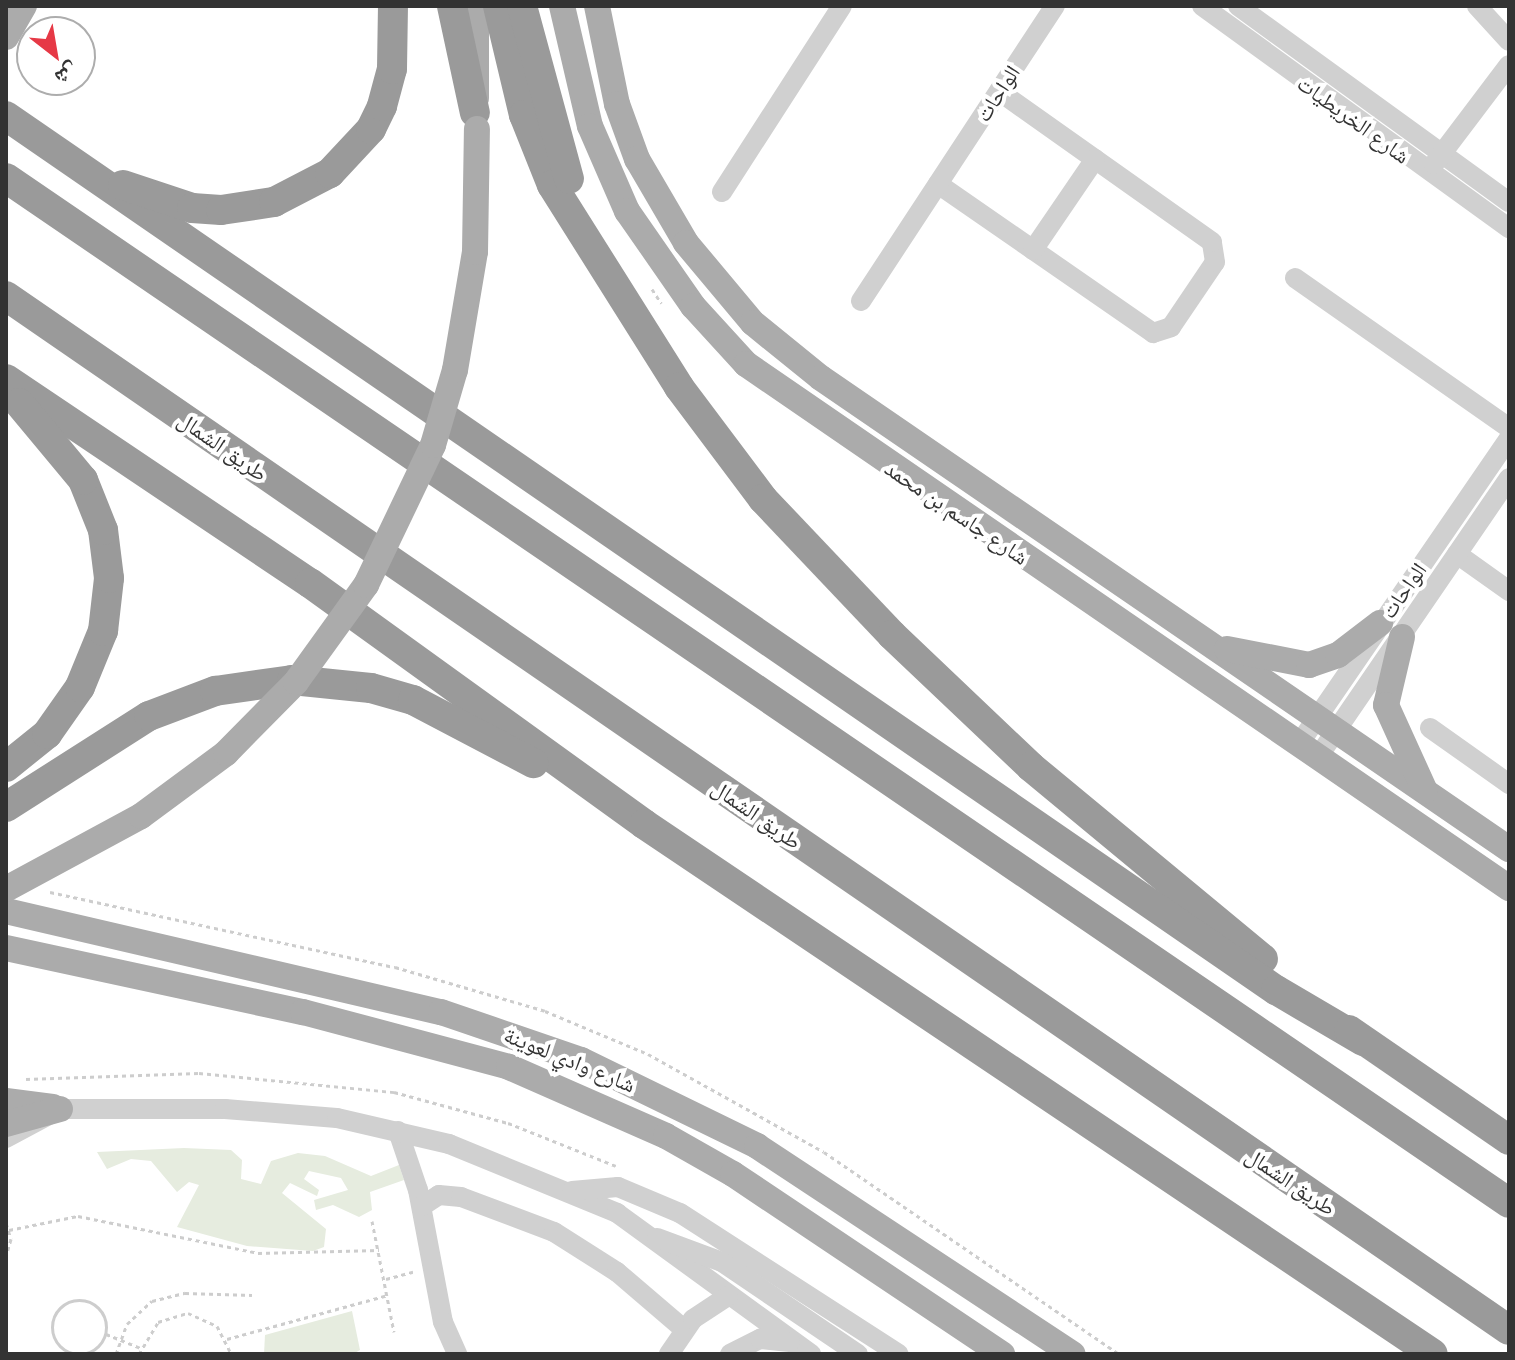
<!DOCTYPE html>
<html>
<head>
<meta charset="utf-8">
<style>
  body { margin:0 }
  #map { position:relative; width:1515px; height:1360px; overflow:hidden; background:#fff; font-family:Lato,"Noto Naskh Arabic",sans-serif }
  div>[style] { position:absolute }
  .green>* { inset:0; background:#e6ecdf }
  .path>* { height:3px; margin-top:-1.5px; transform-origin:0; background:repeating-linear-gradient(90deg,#cdcdcd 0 4px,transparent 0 8px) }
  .path>.ring { margin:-1.5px; padding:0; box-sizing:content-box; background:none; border:3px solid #cdcdcd; border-radius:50% }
  .minor>* { height:20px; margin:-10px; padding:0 10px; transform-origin:10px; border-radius:10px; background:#d0d0d0 }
  .major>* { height:26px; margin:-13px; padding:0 13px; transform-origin:13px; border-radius:13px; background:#ababab }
  .highway>* { height:30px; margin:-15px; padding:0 15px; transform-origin:15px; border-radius:15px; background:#9a9a9a }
  .major-bridge>* { height:26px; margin:-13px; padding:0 13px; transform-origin:13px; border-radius:13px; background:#ababab }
  span { translate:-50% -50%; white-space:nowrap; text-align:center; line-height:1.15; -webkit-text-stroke:8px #fff; paint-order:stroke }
  .street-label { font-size:22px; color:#333 }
  .frame { position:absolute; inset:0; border:8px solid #333; pointer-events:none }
  .north { position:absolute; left:16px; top:16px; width:80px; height:80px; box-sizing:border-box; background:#fff; border:2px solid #adadad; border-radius:50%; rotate:149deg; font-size:22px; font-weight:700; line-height:32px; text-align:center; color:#333 }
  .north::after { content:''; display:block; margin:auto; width:28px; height:36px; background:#e63946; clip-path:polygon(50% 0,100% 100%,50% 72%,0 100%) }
</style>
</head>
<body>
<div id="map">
  <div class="green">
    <i style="clip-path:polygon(184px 1148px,231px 1150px,242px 1160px,241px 1179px,261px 1184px,271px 1161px,298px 1153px,325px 1156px,371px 1176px,399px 1165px,404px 1180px,370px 1192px,372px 1210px,359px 1217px,333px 1205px,316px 1210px,314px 1200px,348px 1190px,341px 1178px,309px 1171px,304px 1179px,319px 1190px,317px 1196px,290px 1183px,282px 1193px,326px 1229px,324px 1247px,313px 1251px,247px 1246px,177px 1227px,199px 1185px,189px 1182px,177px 1192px,151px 1161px,131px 1159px,107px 1169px,97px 1152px)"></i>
    <i style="clip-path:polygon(352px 1311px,360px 1350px,353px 1354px,264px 1354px,265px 1335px)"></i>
  </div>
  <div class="path">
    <i style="left:652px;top:289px;width:17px;rotate:57deg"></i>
    <i style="left:50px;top:892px;width:353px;rotate:12.3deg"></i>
    <i style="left:395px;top:967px;width:156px;rotate:16.3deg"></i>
    <i style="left:545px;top:1011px;width:112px;rotate:22.7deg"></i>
    <i style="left:648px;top:1054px;width:201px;rotate:29.1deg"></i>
    <i style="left:824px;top:1152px;width:358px;rotate:34.4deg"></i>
    <i style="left:26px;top:1079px;width:173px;rotate:-2deg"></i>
    <i style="left:199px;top:1073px;width:196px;rotate:5.6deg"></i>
    <i style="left:394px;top:1092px;width:118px;rotate:15.2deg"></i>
    <i style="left:508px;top:1123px;width:116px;rotate:21.7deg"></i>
    <i style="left:372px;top:1221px;width:113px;rotate:78.8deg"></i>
    <i style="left:6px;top:1223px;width:17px;rotate:73deg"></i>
    <i style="left:11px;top:1239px;width:19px;rotate:106deg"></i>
    <i style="left:9px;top:1230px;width:70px;rotate:-11.5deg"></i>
    <i style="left:78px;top:1216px;width:184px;rotate:11.6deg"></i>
    <i style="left:258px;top:1253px;width:121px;rotate:-1.4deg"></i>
    <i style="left:386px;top:1279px;width:28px;rotate:-15deg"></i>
    <i class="ring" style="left:52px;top:1300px;width:51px;height:51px"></i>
    <i style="left:106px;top:1334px;width:37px;rotate:22deg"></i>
    <i style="left:227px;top:1339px;width:167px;rotate:-15.3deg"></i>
    <i style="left:116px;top:1354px;width:32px;rotate:-70deg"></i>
    <i style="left:127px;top:1324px;width:34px;rotate:-43deg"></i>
    <i style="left:152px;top:1301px;width:34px;rotate:-14deg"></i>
    <i style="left:185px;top:1293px;width:67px;rotate:1.7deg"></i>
    <i style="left:139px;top:1354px;width:37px;rotate:-59deg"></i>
    <i style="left:158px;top:1322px;width:31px;rotate:-17deg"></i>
    <i style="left:188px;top:1313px;width:32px;rotate:24deg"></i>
    <i style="left:217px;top:1326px;width:31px;rotate:63deg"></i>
  </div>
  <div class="minor">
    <i style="left:1202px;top:6px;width:379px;rotate:35.9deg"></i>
    <i style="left:1238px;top:6px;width:334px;rotate:35.9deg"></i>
    <i style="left:1477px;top:6px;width:47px;rotate:47.6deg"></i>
    <i style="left:1434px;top:164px;width:124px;rotate:-52.9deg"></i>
    <i style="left:938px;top:184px;width:262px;rotate:34.7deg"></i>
    <i style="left:1153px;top:333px;width:19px;rotate:-18deg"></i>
    <i style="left:1171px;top:327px;width:78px;rotate:-55.9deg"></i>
    <i style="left:1215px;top:262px;width:20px;rotate:-99deg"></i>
    <i style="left:1212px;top:242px;width:261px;rotate:-144.7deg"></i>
    <i style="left:722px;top:192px;width:221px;rotate:-57.2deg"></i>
    <i style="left:1033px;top:250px;width:110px;rotate:-55.7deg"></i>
    <i style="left:1295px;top:278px;width:261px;rotate:35deg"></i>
    <i style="left:861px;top:301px;width:353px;rotate:-56.7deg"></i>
    <i style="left:1457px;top:554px;width:64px;rotate:35.4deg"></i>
    <i style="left:1430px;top:728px;width:97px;rotate:35.3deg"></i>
    <i style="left:1299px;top:744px;width:371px;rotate:-55.5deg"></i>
    <i style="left:1318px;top:757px;width:338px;rotate:-55.6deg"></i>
    <i style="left:398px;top:1131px;width:62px;rotate:71.3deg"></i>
    <i style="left:418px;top:1190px;width:134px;rotate:79.3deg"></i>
    <i style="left:443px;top:1322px;width:35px;rotate:66deg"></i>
    <i style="left:6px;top:1138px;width:61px;rotate:-28.2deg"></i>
    <i style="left:60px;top:1109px;width:165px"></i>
    <i style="left:225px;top:1109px;width:112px;rotate:4.6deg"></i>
    <i style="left:337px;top:1118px;width:115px;rotate:13.1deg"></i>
    <i style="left:449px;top:1144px;width:182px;rotate:22.3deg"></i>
    <i style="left:617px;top:1213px;width:240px;rotate:36deg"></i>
    <i style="left:572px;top:1191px;width:46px;rotate:-5deg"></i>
    <i style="left:618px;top:1187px;width:67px;rotate:22.8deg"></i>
    <i style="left:680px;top:1213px;width:260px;rotate:32.8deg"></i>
    <i style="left:422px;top:1206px;width:20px;rotate:-33deg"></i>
    <i style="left:439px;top:1195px;width:22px;rotate:5deg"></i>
    <i style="left:461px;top:1197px;width:99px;rotate:20.6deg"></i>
    <i style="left:554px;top:1232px;width:75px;rotate:32.4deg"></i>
    <i style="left:617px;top:1272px;width:89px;rotate:40.5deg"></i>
    <i style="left:657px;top:1238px;width:69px;rotate:20.3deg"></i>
    <i style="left:722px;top:1262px;width:164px;rotate:34.1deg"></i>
    <i style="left:669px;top:1354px;width:42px;rotate:-55.6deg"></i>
    <i style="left:693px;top:1319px;width:42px;rotate:-33.3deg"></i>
    <i style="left:730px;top:1354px;width:34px;rotate:-27deg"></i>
    <i style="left:760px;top:1339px;width:30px;rotate:6deg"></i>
  </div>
  <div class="major">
    <i style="left:476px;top:6px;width:92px;rotate:90deg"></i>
    <i style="left:562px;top:6px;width:123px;rotate:76.9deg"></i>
    <i style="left:590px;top:126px;width:93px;rotate:66.5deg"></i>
    <i style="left:627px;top:211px;width:116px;rotate:55.2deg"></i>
    <i style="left:693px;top:306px;width:79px;rotate:47.6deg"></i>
    <i style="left:746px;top:364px;width:926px;rotate:34.48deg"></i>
    <i style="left:597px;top:6px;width:100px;rotate:78.5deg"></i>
    <i style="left:617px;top:104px;width:59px;rotate:70deg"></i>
    <i style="left:637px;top:159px;width:97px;rotate:59.7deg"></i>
    <i style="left:686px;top:243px;width:104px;rotate:50.1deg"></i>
    <i style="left:753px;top:323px;width:87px;rotate:39deg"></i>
    <i style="left:821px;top:378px;width:834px;rotate:34.4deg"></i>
    <i style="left:6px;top:37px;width:36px;rotate:-60deg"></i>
    <i style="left:1402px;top:637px;width:70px;rotate:103.2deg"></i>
    <i style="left:1386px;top:705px;width:94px;rotate:65.6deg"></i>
    <i style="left:1227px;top:649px;width:84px;rotate:11deg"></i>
    <i style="left:1309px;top:665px;width:31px;rotate:-19deg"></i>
    <i style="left:1338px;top:655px;width:53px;rotate:-37.3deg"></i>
    <i style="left:6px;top:911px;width:447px;rotate:13.1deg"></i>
    <i style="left:441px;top:1012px;width:148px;rotate:18.9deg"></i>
    <i style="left:581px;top:1060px;width:196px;rotate:26deg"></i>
    <i style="left:757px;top:1146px;width:378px;rotate:33.4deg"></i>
    <i style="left:6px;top:948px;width:304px;rotate:12.2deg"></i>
    <i style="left:303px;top:1012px;width:213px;rotate:14.9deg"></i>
    <i style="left:509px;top:1067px;width:171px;rotate:23.7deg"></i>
    <i style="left:666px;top:1136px;width:77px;rotate:29.6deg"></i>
    <i style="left:733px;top:1174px;width:324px;rotate:33.8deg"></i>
    <i style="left:6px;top:1101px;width:47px;rotate:7.3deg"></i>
    <i style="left:6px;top:1124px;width:56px;rotate:-15.5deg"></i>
  </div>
  <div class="highway">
    <i style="left:452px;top:6px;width:109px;rotate:77.9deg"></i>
    <i style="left:498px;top:6px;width:112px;rotate:76.6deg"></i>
    <i style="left:524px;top:115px;width:75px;rotate:68.2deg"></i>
    <i style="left:552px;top:185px;width:239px;rotate:57.8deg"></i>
    <i style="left:679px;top:387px;width:140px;rotate:53.1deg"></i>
    <i style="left:763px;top:499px;width:187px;rotate:46.5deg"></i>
    <i style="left:892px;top:635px;width:192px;rotate:43.5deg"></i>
    <i style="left:1031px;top:767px;width:301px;rotate:39.6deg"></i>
    <i style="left:522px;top:6px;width:179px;rotate:74.8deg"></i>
    <i style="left:6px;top:116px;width:1542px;rotate:34.54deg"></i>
    <i style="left:1276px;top:990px;width:101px;rotate:30.4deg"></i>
    <i style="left:6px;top:178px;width:1819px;rotate:34.29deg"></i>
    <i style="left:123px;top:185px;width:73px;rotate:18.4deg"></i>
    <i style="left:192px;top:208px;width:29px;rotate:4deg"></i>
    <i style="left:221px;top:210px;width:54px;rotate:-8.6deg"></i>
    <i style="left:274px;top:202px;width:63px;rotate:-27.4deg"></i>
    <i style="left:330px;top:173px;width:60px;rotate:-47deg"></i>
    <i style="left:371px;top:129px;width:25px;rotate:-64deg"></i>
    <i style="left:382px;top:106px;width:38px;rotate:-75deg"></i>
    <i style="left:392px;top:69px;width:63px;rotate:-89.1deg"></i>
    <i style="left:6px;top:296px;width:1824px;rotate:34.53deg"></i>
    <i style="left:6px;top:379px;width:366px;rotate:33.9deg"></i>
    <i style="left:310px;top:583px;width:412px;rotate:35.8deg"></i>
    <i style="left:644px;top:824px;width:950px;rotate:33.89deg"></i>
    <i style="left:6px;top:767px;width:53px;rotate:-38.8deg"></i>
    <i style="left:47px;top:734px;width:57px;rotate:-54.9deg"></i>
    <i style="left:80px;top:687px;width:61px;rotate:-67.7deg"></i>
    <i style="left:103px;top:631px;width:53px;rotate:-83.5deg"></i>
    <i style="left:109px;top:578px;width:48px;rotate:-97.1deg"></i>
    <i style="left:103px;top:530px;width:54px;rotate:-111.8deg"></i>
    <i style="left:83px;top:480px;width:100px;rotate:-129.7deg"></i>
    <i style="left:6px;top:807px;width:169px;rotate:-32.5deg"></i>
    <i style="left:149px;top:716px;width:71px;rotate:-20.7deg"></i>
    <i style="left:215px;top:691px;width:78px;rotate:-8.1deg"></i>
    <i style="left:292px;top:680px;width:79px;rotate:5.8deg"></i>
    <i style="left:371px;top:688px;width:44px;rotate:15.9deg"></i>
    <i style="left:413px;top:700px;width:136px;rotate:27.7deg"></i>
    <i style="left:1349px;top:1030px;width:194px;rotate:34.5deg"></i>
  </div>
  <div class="major-bridge">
    <i style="left:6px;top:889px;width:153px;rotate:-28.4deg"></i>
    <i style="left:141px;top:816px;width:106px;rotate:-36.5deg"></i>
    <i style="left:226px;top:753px;width:100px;rotate:-45.4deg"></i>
    <i style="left:296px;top:682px;width:120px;rotate:-54.2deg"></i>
    <i style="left:366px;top:585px;width:155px;rotate:-64.4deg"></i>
    <i style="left:433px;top:445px;width:78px;rotate:-73.7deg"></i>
    <i style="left:455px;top:370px;width:120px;rotate:-80.4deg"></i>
    <i style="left:475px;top:252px;width:123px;rotate:-89.1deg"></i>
  </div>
  <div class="street-label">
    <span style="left:997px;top:93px;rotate:-57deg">الواحات</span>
    <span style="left:1354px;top:119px;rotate:36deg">شارع الخريطيات</span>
    <span style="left:223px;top:446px;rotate:35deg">طريق الشمال</span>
    <span style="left:957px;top:512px;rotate:34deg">شارع جاسم بن محمد</span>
    <span style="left:1403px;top:590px;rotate:-55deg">الواحات</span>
    <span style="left:757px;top:814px;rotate:35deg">طريق الشمال</span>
    <span style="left:570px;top:1059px;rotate:22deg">شارع وادي لعوينة</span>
    <span style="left:1291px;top:1181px;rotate:34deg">طريق الشمال</span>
  </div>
  <div class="frame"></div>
  <div class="north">ش</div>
</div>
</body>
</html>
